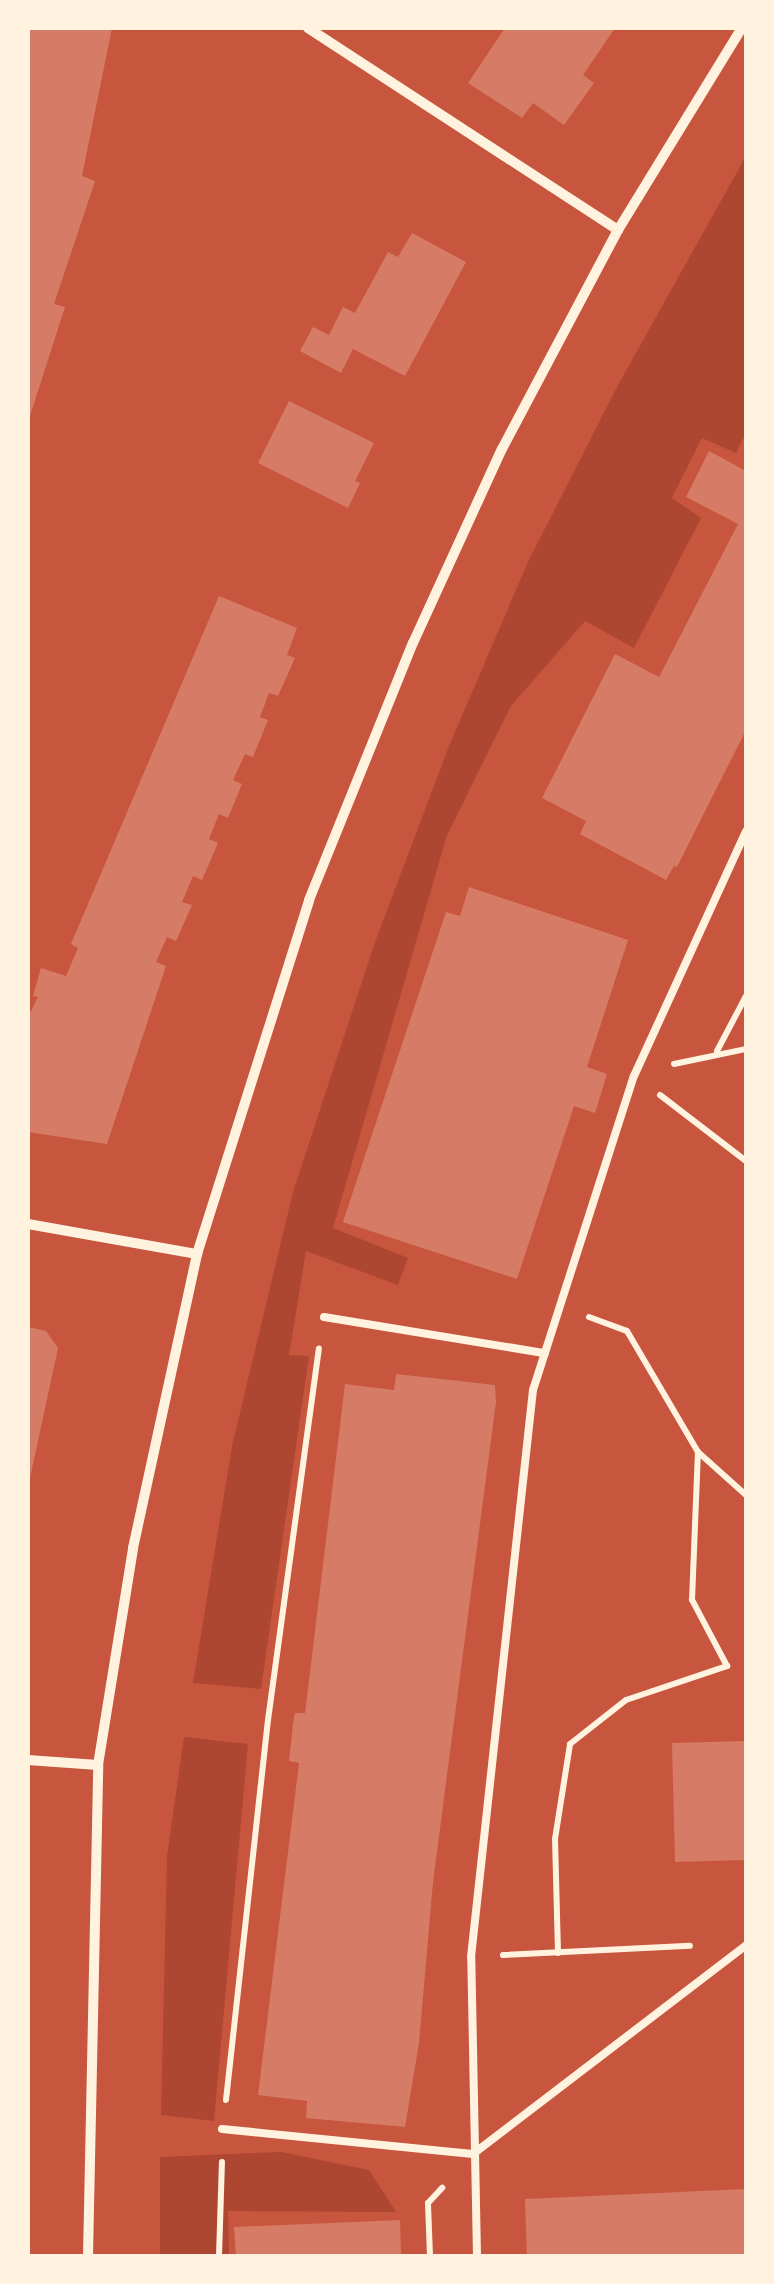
<!DOCTYPE html>
<html>
<head>
<meta charset="utf-8">
<style>
  body { margin:0 }
  #map { position:relative; width:774px; height:2284px; overflow:hidden; background:#c8553d; font-family:"Nunito Sans",sans-serif }
  div>[style] { position:absolute }
  .green>* { inset:0; background:#ae4732 }
  .building>* { inset:0; background:#d67c66 }
  .path>* { height:6px; margin:-3px; padding:0 3px; transform-origin:3px; border-radius:3px; background:#fff3e0 }
  .service>* { height:8px; margin:-4px; padding:0 4px; transform-origin:4px; border-radius:4px; background:#fff3e0 }
  .minor>* { height:10px; margin:-5px; padding:0 5px; transform-origin:5px; border-radius:5px; background:#fff3e0 }
  span { translate:-50% -50%; white-space:nowrap; text-align:center; line-height:1.15; -webkit-text-stroke:10px #fff3e0; paint-order:stroke }
  .frame { position:absolute; inset:0; border:30px solid #fff3e0; pointer-events:none }
</style>
</head>
<body>
<div id="map">
  <div class="green">
    <i style="clip-path:polygon(746px 156px,746px 432px,736px 453px,702px 438px,672px 498px,701px 518px,634px 648px,585px 621px,511px 706px,447px 835px,333px 1228px,408px 1258px,398px 1285px,306px 1251px,289px 1355px,309px 1356px,261px 1689px,193px 1683px,232px 1446px,293px 1192px,375px 942px,449px 746px,527px 564px,617px 387px)"></i>
    <i style="clip-path:polygon(184px 1737px,248px 1744px,214px 2121px,161px 2115px,167px 1856px)"></i>
    <i style="clip-path:polygon(281px 2152px,369px 2170px,396px 2212px,228px 2211px,229px 2256px,160px 2256px,160px 2157px)"></i>
  </div>
  <div class="building">
    <i style="clip-path:polygon(28px 28px,112px 28px,82px 176px,95px 181px,54px 304px,65px 307px,28px 422px)"></i>
    <i style="clip-path:polygon(505px 28px,615px 28px,583px 75px,594px 83px,564px 125px,533px 103px,522px 118px,468px 83px)"></i>
    <i style="clip-path:polygon(412px 233px,466px 262px,405px 376px,353px 349px,341px 373px,300px 351px,313px 327px,329px 335px,343px 307px,355px 313px,388px 252px,398px 257px)"></i>
    <i style="clip-path:polygon(289px 401px,374px 443px,355px 481px,360px 483px,348px 508px,258px 463px)"></i>
    <i style="clip-path:polygon(709px 451px,746px 471px,746px 730px,677px 867px,674px 866px,666px 880px,580px 834px,586px 821px,542px 798px,615px 654px,659px 677px,738px 524px,686px 497px)"></i>
    <i style="clip-path:polygon(219px 596px,297px 628px,287px 655px,295px 658px,278px 696px,269px 693px,260px 717px,268px 720px,253px 757px,245px 754px,233px 780px,242px 784px,228px 818px,219px 814px,209px 839px,218px 843px,202px 880px,193px 876px,182px 902px,192px 905px,176px 941px,167px 937px,156px 962px,166px 966px,107px 1144px,28px 1132px,28px 1017px,38px 997px,33px 996px,41px 968px,66px 976px,78px 948px,71px 944px)"></i>
    <i style="clip-path:polygon(469px 887px,628px 940px,587px 1067px,607px 1074px,595px 1113px,574px 1106px,517px 1279px,343px 1222px,446px 912px,460px 916px)"></i>
    <i style="clip-path:polygon(28px 1327px,46px 1331px,58px 1348px,29px 1483px)"></i>
    <i style="clip-path:polygon(396px 1374px,495px 1385px,496px 1402px,433px 1882px,419px 2043px,405px 2127px,306px 2118px,307px 2101px,258px 2095px,299px 1763px,289px 1761px,293px 1724px,295px 1713px,305px 1713px,345px 1384px,394px 1390px)"></i>
    <i style="clip-path:polygon(746px 1741px,746px 1860px,675px 1862px,672px 1743px)"></i>
    <i style="clip-path:polygon(746px 2189px,746px 2256px,527px 2256px,525px 2199px)"></i>
    <i style="clip-path:polygon(400px 2220px,401px 2256px,236px 2256px,234px 2227px)"></i>
  </div>
  <div class="path">
    <i style="left:717px;top:1051px;width:62px;rotate:-62.2deg"></i>
    <i style="left:674px;top:1064px;width:74px;rotate:-11.8deg"></i>
    <i style="left:660px;top:1095px;width:108px;rotate:37.5deg"></i>
    <i style="left:589px;top:1317px;width:40px;rotate:20.2deg"></i>
    <i style="left:627px;top:1331px;width:140px;rotate:59.6deg"></i>
    <i style="left:698px;top:1452px;width:64px;rotate:41.9deg"></i>
    <i style="left:558px;top:1953px;width:114px;rotate:-91.5deg"></i>
    <i style="left:555px;top:1839px;width:96px;rotate:-81deg"></i>
    <i style="left:570px;top:1744px;width:71px;rotate:-38.2deg"></i>
    <i style="left:626px;top:1700px;width:107px;rotate:-18.6deg"></i>
    <i style="left:727px;top:1666px;width:75px;rotate:-117.9deg"></i>
    <i style="left:692px;top:1600px;width:148px;rotate:-87.7deg"></i>
    <i style="left:503px;top:1955px;width:187px;rotate:-2.8deg"></i>
    <i style="left:226px;top:2100px;width:382px;rotate:-83.7deg"></i>
    <i style="left:268px;top:1720px;width:375px;rotate:-82.2deg"></i>
    <i style="left:219px;top:2256px;width:94px;rotate:-88.2deg"></i>
    <i style="left:430px;top:2256px;width:53px;rotate:-92.2deg"></i>
    <i style="left:428px;top:2203px;width:21px;rotate:-47deg"></i>
  </div>
  <div class="service">
    <i style="left:324px;top:1317px;width:224px;rotate:9.3deg"></i>
    <i style="left:222px;top:2129px;width:252px;rotate:5.7deg"></i>
    <i style="left:473px;top:2154px;width:344px;rotate:-37.4deg"></i>
    <i style="left:477px;top:2256px;width:299px;rotate:-91.1deg"></i>
    <i style="left:471px;top:1957px;width:570px;rotate:-83.76deg"></i>
    <i style="left:533px;top:1390px;width:330px;rotate:-72.2deg"></i>
    <i style="left:634px;top:1076px;width:269px;rotate:-65.4deg"></i>
  </div>
  <div class="minor">
    <i style="left:308px;top:28px;width:370px;rotate:33.1deg"></i>
    <i style="left:28px;top:1224px;width:172px;rotate:10.1deg"></i>
    <i style="left:28px;top:1760px;width:70px;rotate:4.1deg"></i>
    <i style="left:88px;top:2256px;width:491px;rotate:-88.8deg"></i>
    <i style="left:98px;top:1765px;width:220px;rotate:-80.8deg"></i>
    <i style="left:133px;top:1548px;width:301px;rotate:-77.7deg"></i>
    <i style="left:197px;top:1254px;width:371px;rotate:-72.4deg"></i>
    <i style="left:309px;top:900px;width:277px;rotate:-68deg"></i>
    <i style="left:413px;top:643px;width:213px;rotate:-65.4deg"></i>
    <i style="left:502px;top:449px;width:248px;rotate:-62.1deg"></i>
    <i style="left:618px;top:230px;width:237px;rotate:-58.5deg"></i>
  </div>
  <div class="frame"></div>
</div>
</body>
</html>
